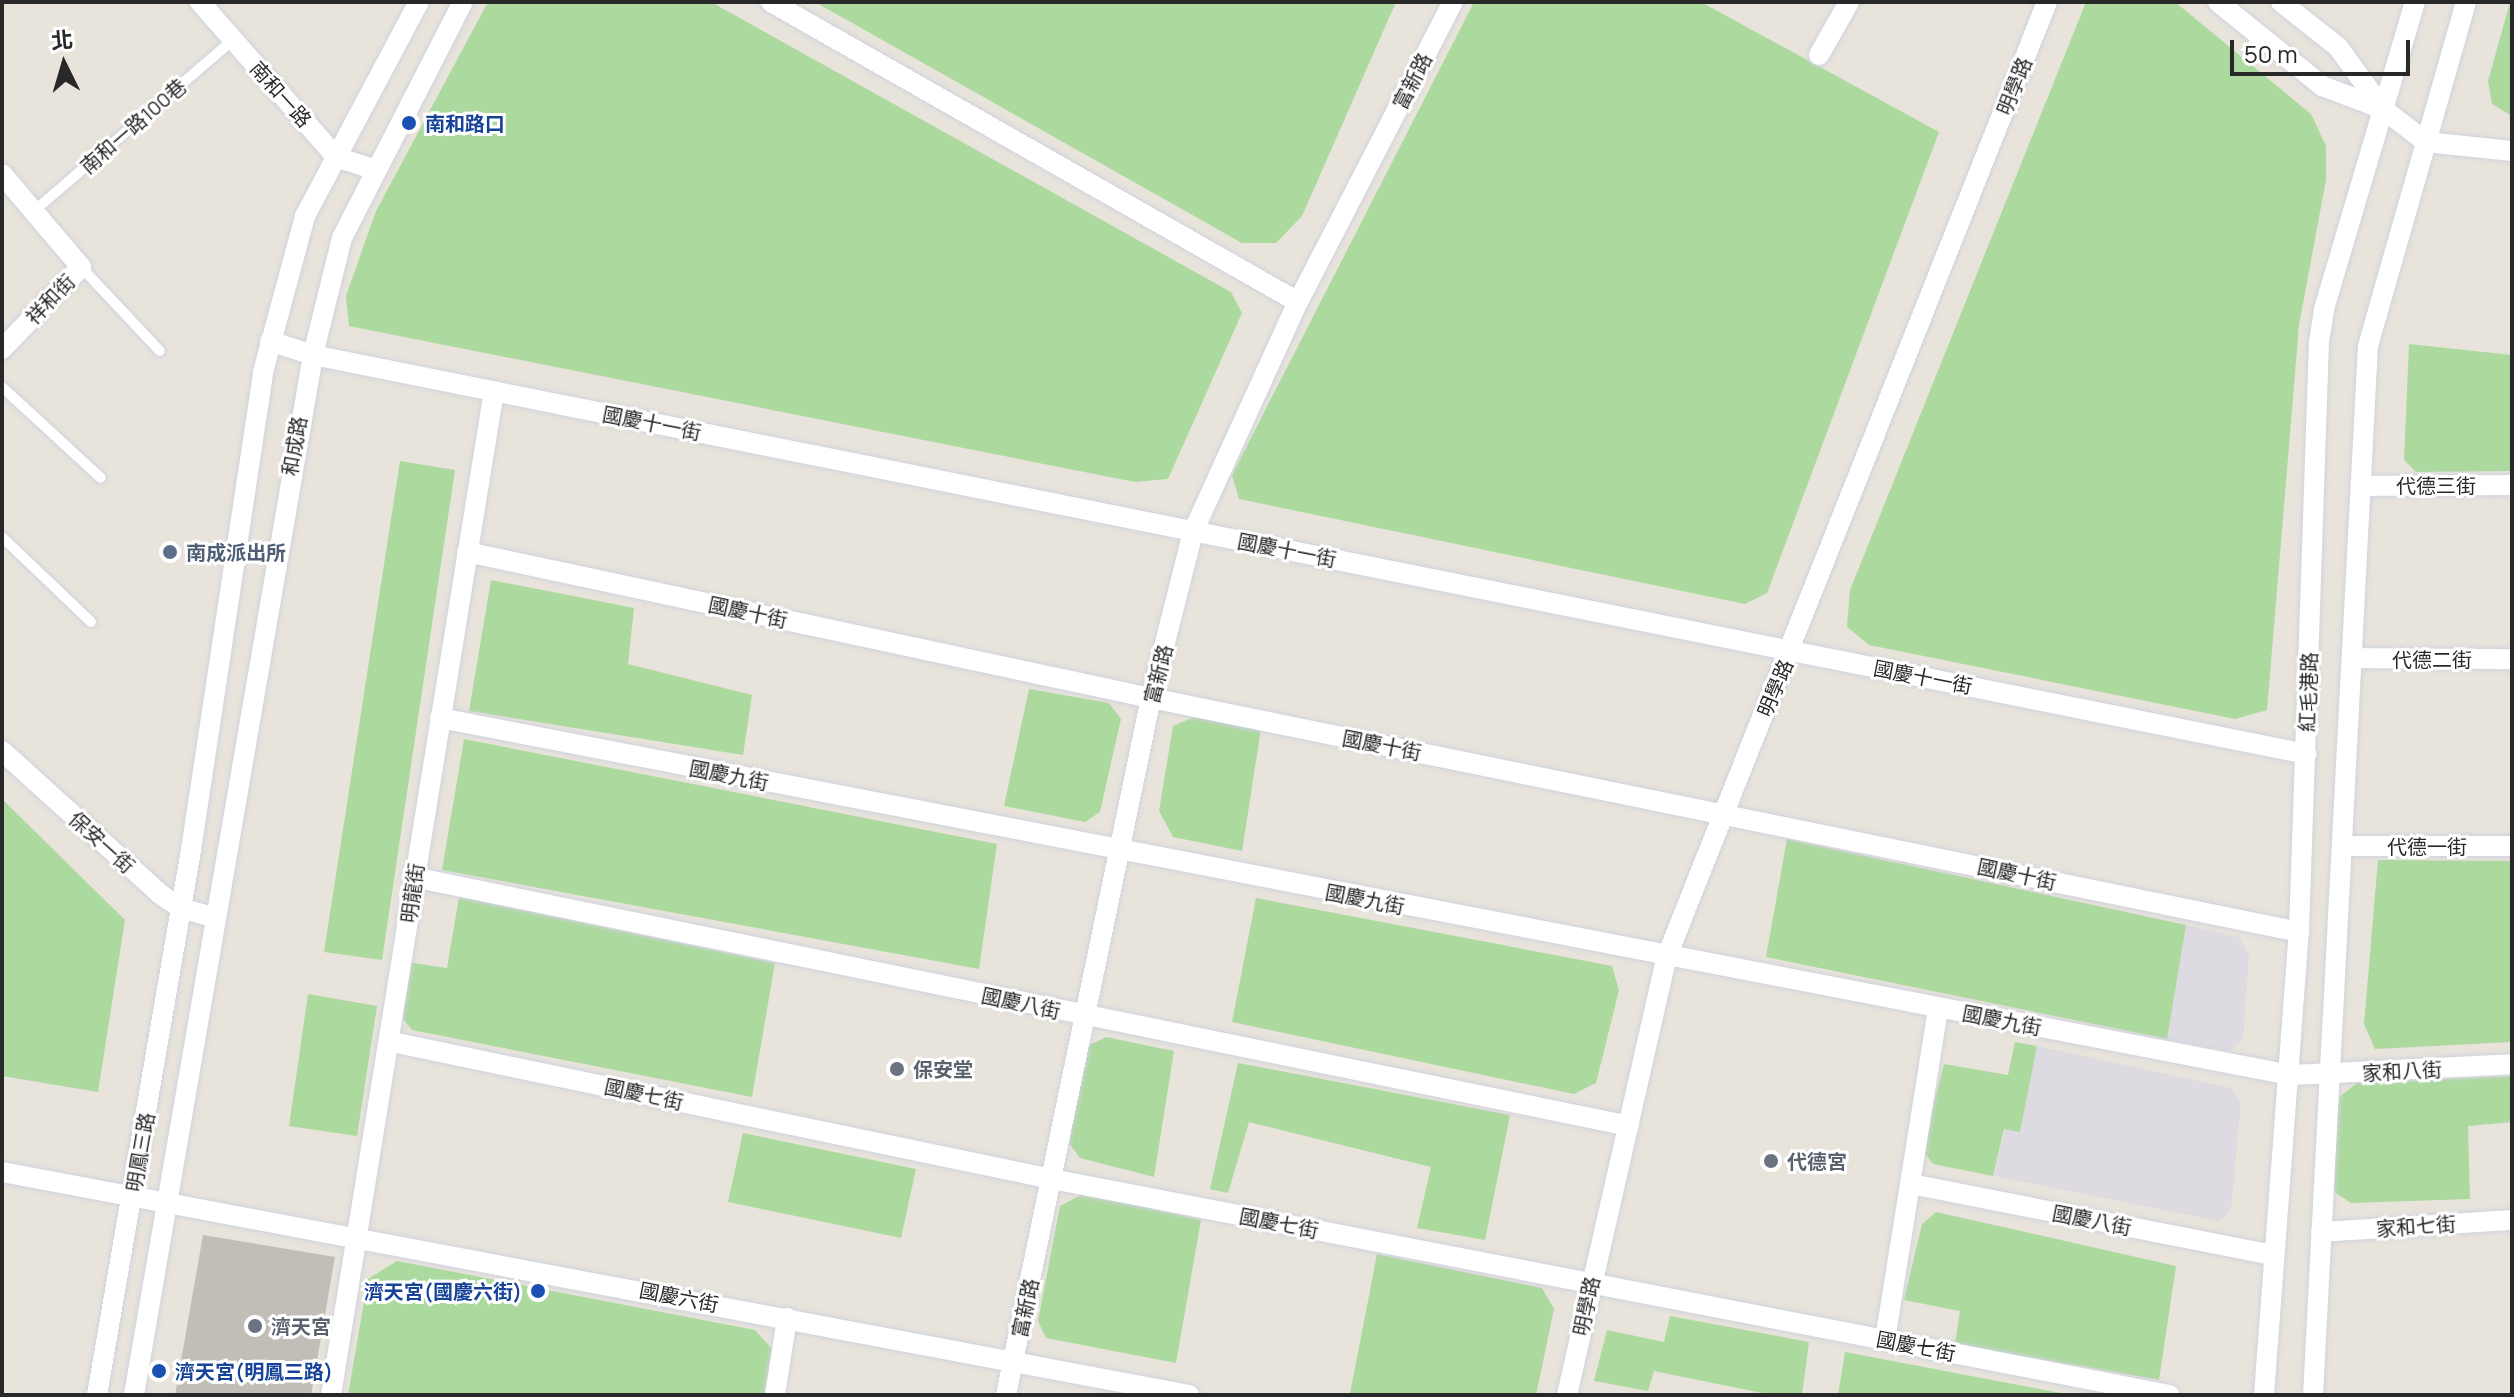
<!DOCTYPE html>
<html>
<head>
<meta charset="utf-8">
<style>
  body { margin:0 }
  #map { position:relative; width:2514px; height:1397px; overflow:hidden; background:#e8e4db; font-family:Manrope,"Noto Sans TC",sans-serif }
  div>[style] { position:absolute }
  .industrial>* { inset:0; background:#dddbe1 }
  .green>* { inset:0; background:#acd99e }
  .building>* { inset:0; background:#c1beb7 }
  .roads { filter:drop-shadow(0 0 2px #d0d2df) drop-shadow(0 0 2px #d0d2df) }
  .lane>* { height:10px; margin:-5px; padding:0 5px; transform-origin:5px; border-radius:5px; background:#fff }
  .street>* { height:20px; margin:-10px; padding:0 10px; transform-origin:10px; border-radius:10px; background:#fff }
  .dots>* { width:22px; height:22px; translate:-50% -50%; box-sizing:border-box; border:4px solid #fff; border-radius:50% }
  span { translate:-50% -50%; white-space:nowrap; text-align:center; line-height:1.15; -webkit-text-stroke:6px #fff; paint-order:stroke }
  .street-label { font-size:20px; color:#282828 }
  .transit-label { font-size:20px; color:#164399; font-weight:700 }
  .left { translate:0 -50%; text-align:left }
  .right { translate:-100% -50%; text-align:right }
  .service-label { font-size:20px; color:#4e5e75; font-weight:700 }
  .worship-label { font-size:20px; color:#5b616d; font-weight:700 }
  .frame { position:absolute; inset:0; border:4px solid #282828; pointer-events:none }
  .north { position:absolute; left:24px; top:24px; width:80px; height:80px; -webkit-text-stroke:6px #fff; paint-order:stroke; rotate:355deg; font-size:22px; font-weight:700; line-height:32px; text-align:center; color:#282828 }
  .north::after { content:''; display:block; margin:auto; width:28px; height:36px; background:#282828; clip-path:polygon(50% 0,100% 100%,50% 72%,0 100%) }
  .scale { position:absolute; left:2230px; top:40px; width:180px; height:36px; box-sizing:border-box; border:4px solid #282828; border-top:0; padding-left:10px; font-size:24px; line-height:28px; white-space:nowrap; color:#282828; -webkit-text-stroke:6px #fff; paint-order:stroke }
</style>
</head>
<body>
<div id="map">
  <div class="industrial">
    <i style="clip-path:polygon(2186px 925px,2239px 937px,2249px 955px,2243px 1039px,2229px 1051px,2167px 1039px)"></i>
    <i style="clip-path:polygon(2037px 1046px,2231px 1088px,2241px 1102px,2231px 1210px,2219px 1221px,1994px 1176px,2005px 1129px,2020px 1131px)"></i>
  </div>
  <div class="green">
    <i style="clip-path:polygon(488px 2px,711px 2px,1231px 292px,1242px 313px,1168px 479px,1135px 482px,349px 326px,346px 296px,376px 211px)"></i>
    <i style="clip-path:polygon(815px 2px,1396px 2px,1302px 216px,1276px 243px,1242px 243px)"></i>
    <i style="clip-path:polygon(1474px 2px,1701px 2px,1939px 132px,1767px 593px,1745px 604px,1239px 499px,1232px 475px)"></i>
    <i style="clip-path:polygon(2086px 2px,2175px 2px,2311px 114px,2326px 146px,2326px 180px,2299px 325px,2267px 710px,2235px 719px,1869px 645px,1847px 627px,1850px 590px)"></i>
    <i style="clip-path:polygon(2510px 2px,2512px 2px,2512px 116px,2492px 104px,2488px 81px)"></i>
    <i style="clip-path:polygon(2409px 344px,2512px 355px,2512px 471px,2416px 472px,2404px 460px)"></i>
    <i style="clip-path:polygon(400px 461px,455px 470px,382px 960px,324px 952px)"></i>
    <i style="clip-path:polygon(491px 580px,634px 608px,628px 664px,752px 695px,743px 755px,469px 711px)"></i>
    <i style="clip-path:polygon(1029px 689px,1109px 703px,1121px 719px,1100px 812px,1085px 822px,1004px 806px)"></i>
    <i style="clip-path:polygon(1194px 717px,1261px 729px,1242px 851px,1173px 837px,1159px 811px,1173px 726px)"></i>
    <i style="clip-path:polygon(464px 739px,997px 844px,979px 969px,442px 870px)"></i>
    <i style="clip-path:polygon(2px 799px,125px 920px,98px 1092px,2px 1076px)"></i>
    <i style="clip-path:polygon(1787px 839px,2186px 925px,2167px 1039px,1766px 957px)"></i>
    <i style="clip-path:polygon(2378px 860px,2512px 861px,2512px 1042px,2375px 1049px,2364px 1024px)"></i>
    <i style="clip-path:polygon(459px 897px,775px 963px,752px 1097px,412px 1030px,402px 1018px,406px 962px,447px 968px)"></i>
    <i style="clip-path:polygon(1256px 898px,1612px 966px,1619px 990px,1596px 1083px,1574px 1094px,1232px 1022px)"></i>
    <i style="clip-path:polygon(308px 994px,377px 1006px,357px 1136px,289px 1126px)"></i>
    <i style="clip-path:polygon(1106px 1037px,1174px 1051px,1154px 1177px,1080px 1158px,1069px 1143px,1086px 1047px)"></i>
    <i style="clip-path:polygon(2015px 1042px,2037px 1046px,2020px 1132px,2004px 1129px,1993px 1176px,1933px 1164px,1922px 1150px,1944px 1064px,2008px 1075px)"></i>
    <i style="clip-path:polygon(1238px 1063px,1510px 1115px,1485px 1240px,1417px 1228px,1431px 1167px,1249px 1122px,1228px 1193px,1210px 1189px)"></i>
    <i style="clip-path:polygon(2512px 1076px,2512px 1122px,2468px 1126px,2470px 1199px,2351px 1203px,2333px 1191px,2338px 1098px,2357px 1083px)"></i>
    <i style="clip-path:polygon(743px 1133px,916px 1169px,901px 1238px,728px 1202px)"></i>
    <i style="clip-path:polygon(1085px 1193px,1201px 1220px,1176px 1363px,1046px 1338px,1038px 1321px,1060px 1206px)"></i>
    <i style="clip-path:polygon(1936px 1212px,2176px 1266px,2159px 1380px,1955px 1344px,1960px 1311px,1904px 1300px,1922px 1224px)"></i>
    <i style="clip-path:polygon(1377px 1254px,1542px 1288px,1554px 1309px,1536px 1395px,1350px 1394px)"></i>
    <i style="clip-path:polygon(397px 1261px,755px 1330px,773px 1350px,764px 1395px,348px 1395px,368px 1279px)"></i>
    <i style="clip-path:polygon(1670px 1316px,1809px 1342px,1802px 1395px,1772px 1395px,1654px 1371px,1648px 1391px,1594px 1381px,1607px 1330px,1664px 1342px)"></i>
    <i style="clip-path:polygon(1845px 1352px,2071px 1395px,1838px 1395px)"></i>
  </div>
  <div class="building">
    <i style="clip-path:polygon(203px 1235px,335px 1257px,311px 1395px,175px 1395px)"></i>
  </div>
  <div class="roads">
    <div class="lane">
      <i style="left:34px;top:211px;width:262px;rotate:-40.7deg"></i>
      <i style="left:81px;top:267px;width:115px;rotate:46.8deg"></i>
      <i style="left:2px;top:387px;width:134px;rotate:42.6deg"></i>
      <i style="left:2px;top:537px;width:123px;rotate:43.7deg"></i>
    </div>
    <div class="street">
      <i style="left:200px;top:2px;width:206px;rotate:48.7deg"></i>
      <i style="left:336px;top:157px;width:39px;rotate:18deg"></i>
      <i style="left:771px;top:2px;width:606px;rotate:29.65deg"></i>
      <i style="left:2218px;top:2px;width:134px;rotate:38.9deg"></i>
      <i style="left:2322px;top:86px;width:65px;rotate:20.7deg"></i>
      <i style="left:2383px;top:109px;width:54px;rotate:37.5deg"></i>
      <i style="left:2426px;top:142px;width:86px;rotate:6deg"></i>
      <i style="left:2281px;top:2px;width:73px;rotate:38.3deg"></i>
      <i style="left:2338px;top:47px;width:77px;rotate:54deg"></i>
      <i style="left:1819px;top:55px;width:61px;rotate:-60.5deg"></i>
      <i style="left:2px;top:174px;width:122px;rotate:49.7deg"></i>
      <i style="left:81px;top:267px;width:114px;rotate:133.9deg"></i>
      <i style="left:270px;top:341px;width:45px;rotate:18deg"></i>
      <i style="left:313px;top:355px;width:2033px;rotate:11.32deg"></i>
      <i style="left:2361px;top:486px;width:151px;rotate:-0.4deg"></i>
      <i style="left:467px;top:552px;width:699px;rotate:12.05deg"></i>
      <i style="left:1151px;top:698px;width:1172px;rotate:11.52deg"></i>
      <i style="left:2352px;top:658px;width:160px;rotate:0.4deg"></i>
      <i style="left:440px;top:718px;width:1885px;rotate:10.92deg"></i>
      <i style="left:2291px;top:1075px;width:221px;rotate:-2.8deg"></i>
      <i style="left:2px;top:751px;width:213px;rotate:42.1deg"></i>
      <i style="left:160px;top:894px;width:25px;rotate:34deg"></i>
      <i style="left:181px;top:908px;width:33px;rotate:16deg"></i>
      <i style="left:2342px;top:846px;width:170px"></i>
      <i style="left:413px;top:877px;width:1241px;rotate:11.57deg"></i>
      <i style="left:392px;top:1042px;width:674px;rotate:11.73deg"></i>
      <i style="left:1052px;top:1179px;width:1138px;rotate:10.94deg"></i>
      <i style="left:2px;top:1172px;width:1208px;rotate:10.64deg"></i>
      <i style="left:1911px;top:1184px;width:368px;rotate:11.1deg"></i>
      <i style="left:2321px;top:1232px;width:191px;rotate:-3.6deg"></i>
      <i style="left:1885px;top:1340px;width:336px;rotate:-80.9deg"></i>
      <i style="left:97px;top:1395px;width:553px;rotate:-80.21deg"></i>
      <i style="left:191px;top:850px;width:483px;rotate:-81.4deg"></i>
      <i style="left:263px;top:372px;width:162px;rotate:-74.9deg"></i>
      <i style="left:305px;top:216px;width:242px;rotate:-62deg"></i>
      <i style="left:134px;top:1395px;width:1055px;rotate:-80.23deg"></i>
      <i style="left:313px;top:355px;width:121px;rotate:-76.1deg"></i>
      <i style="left:342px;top:238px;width:265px;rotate:-62.9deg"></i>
      <i style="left:331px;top:1395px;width:1017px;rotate:-80.78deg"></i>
      <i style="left:775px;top:1395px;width:78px;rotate:-81.1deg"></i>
      <i style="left:1006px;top:1395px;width:712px;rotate:-78.25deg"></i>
      <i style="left:1151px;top:698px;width:171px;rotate:-75.8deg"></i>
      <i style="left:1193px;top:532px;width:253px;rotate:-65.5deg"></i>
      <i style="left:1298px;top:302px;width:338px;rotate:-62.7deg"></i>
      <i style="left:1567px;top:1395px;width:450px;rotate:-77.2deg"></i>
      <i style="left:1667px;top:956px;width:1027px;rotate:-68.28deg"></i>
      <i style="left:2264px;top:1395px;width:464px;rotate:-85.7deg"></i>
      <i style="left:2299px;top:932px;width:590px;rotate:-88.06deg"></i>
      <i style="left:2319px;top:342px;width:33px;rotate:-81deg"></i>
      <i style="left:2324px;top:309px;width:320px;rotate:-73.5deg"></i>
      <i style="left:2313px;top:1395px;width:1050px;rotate:-87deg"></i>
      <i style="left:2368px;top:346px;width:358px;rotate:-74.1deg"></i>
    </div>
  </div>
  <div class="dots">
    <i style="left:409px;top:123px;background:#1a4fb4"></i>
    <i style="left:170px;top:552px;background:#5c6f8a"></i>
    <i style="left:897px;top:1069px;background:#6b7280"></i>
    <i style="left:1771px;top:1161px;background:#6b7280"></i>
    <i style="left:538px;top:1291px;background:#1a4fb4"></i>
    <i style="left:255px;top:1326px;background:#6b7280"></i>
    <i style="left:159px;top:1371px;background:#1a4fb4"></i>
  </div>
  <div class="street-label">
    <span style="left:1412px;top:81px;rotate:-63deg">富新路</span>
    <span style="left:2014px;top:86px;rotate:-68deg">明學路</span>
    <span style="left:281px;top:94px;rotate:48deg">南和一路</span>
    <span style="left:133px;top:126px;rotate:-41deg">南和一路100巷</span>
    <span style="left:50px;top:299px;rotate:-46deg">祥和街</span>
    <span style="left:652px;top:423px;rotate:11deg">國慶十一街</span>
    <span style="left:294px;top:446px;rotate:-80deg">和成路</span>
    <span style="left:2436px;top:485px">代德三街</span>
    <span style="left:1287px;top:550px;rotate:11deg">國慶十一街</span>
    <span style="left:748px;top:612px;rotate:12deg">國慶十街</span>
    <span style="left:2432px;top:659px">代德二街</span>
    <span style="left:1158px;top:674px;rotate:-76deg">富新路</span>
    <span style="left:1923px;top:677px;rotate:11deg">國慶十一街</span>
    <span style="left:1775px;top:688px;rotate:-67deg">明學路</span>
    <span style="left:2308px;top:692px;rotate:-88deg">紅毛港路</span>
    <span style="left:1382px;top:745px;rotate:11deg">國慶十街</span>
    <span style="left:729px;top:775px;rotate:11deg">國慶九街</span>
    <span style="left:102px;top:842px;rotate:42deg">保安一街</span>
    <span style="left:2427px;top:846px">代德一街</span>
    <span style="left:2017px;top:874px;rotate:12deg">國慶十街</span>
    <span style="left:412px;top:893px;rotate:-82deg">明龍街</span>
    <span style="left:1365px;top:899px;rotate:11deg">國慶九街</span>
    <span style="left:1021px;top:1003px;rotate:12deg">國慶八街</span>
    <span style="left:2002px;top:1020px;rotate:11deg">國慶九街</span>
    <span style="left:2402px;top:1071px;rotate:-3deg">家和八街</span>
    <span style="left:644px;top:1094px;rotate:12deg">國慶七街</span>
    <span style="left:140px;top:1152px;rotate:-80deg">明鳳三路</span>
    <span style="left:2092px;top:1220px;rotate:11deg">國慶八街</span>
    <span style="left:1279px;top:1223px;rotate:11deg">國慶七街</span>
    <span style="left:2416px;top:1226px;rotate:-4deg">家和七街</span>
    <span style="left:679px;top:1297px;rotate:11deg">國慶六街</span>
    <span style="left:1586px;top:1306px;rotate:-78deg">明學路</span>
    <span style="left:1025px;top:1308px;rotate:-78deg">富新路</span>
    <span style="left:1916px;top:1346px;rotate:11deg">國慶七街</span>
  </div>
  <div class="transit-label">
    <span class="left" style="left:425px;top:123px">南和路口</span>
    <span class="right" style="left:522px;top:1291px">濟天宮(國慶六街)</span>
    <span class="left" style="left:175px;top:1371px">濟天宮(明鳳三路)</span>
  </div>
  <div class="service-label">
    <span class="left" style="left:186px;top:552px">南成派出所</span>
  </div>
  <div class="worship-label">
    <span class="left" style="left:913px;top:1069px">保安堂</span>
    <span class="left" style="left:1787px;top:1161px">代德宮</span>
    <span class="left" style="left:271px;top:1326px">濟天宮</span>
  </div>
  <div class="frame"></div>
  <div class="north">北</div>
  <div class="scale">50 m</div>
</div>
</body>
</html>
